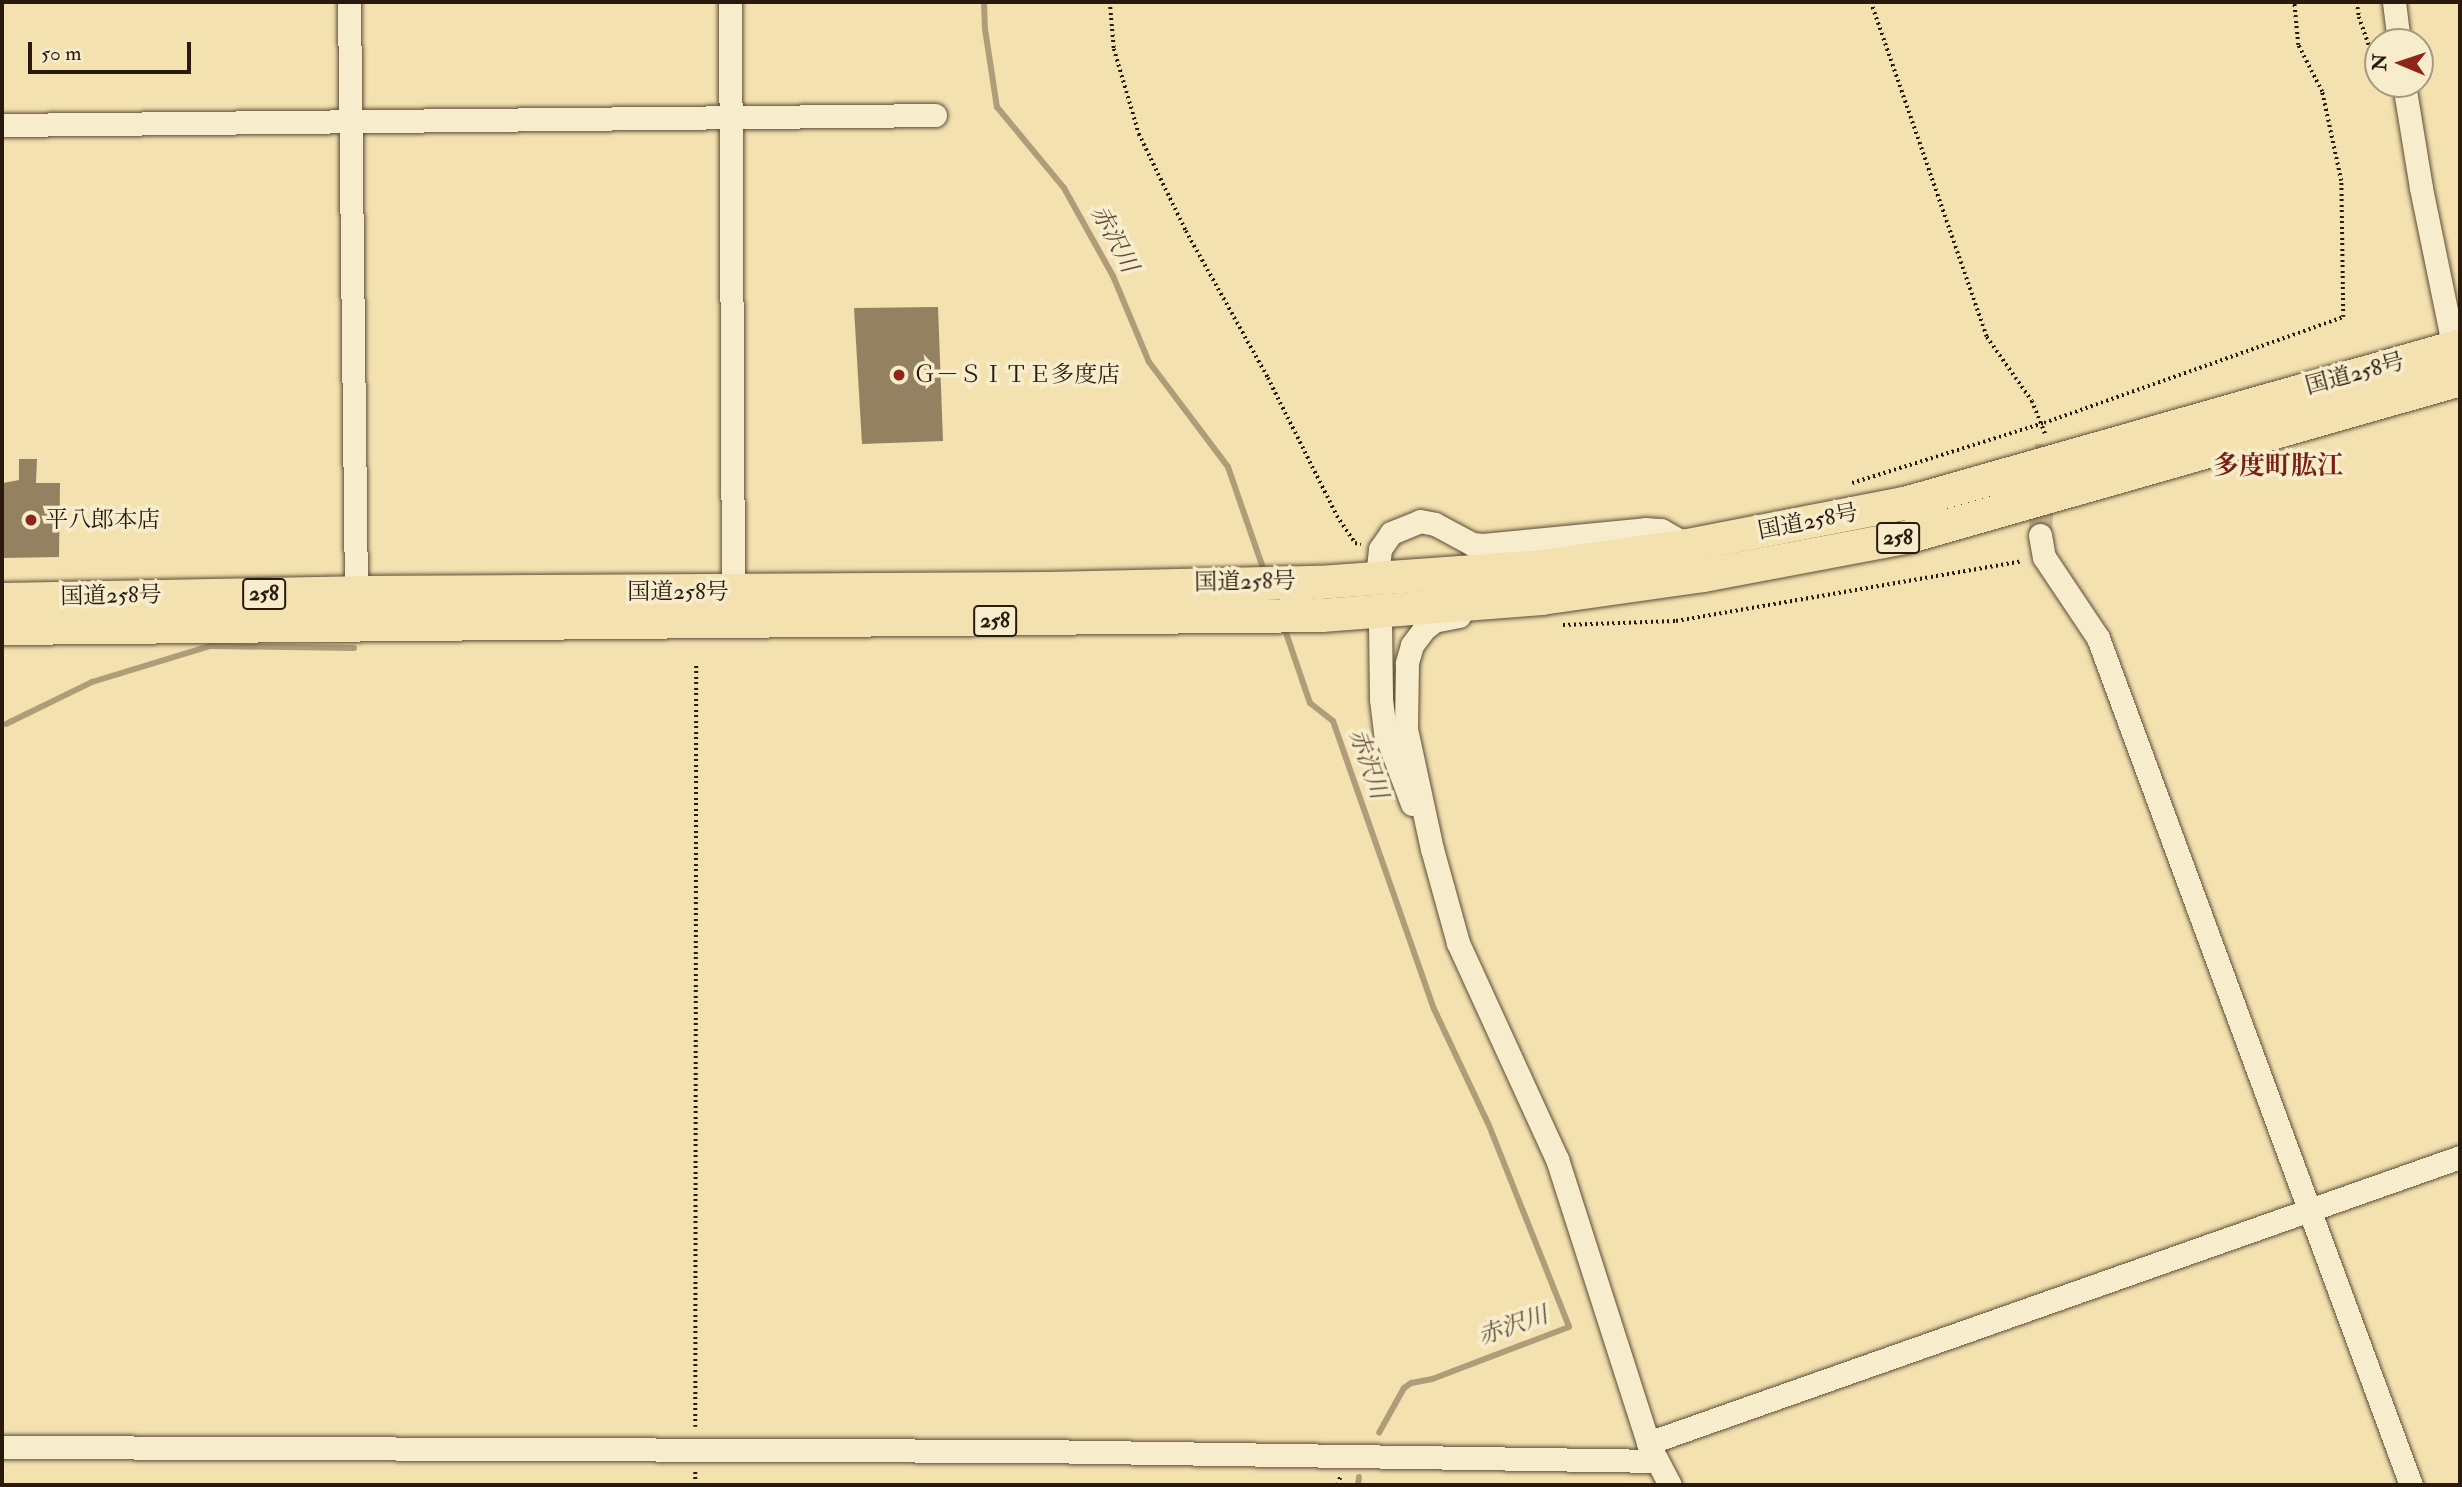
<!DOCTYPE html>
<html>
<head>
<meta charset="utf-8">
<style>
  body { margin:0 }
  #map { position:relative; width:2462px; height:1487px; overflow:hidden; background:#f3e1b0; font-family:"IM FELL Double Pica","Noto Serif JP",serif }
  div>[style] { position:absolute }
  .stream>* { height:6px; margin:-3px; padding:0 3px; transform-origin:3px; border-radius:3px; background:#af9d79 }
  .building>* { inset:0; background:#938162 }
  .minor-tunnel>* { height:23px; margin-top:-11.5px; transform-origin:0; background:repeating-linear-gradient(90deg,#cbb990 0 23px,transparent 0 34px) }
  .path>* { height:3.5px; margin-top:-1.75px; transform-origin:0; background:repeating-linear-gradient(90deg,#2a1a0e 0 2px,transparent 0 5.5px) }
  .roads { filter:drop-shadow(0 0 2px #5c4c36) drop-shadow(0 0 2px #5c4c36) }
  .minor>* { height:23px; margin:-11.5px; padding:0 11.5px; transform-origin:11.5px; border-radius:11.5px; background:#f7eccc }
  .highway>* { height:33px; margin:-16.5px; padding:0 16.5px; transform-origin:16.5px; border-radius:16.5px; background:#f3e1b0 }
  .dots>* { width:19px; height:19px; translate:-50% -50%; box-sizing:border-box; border:4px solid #f7eccc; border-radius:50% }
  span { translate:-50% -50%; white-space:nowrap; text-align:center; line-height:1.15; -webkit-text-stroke:7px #f7eccc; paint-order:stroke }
  .shield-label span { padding:2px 5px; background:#f7eccc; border:2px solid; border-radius:5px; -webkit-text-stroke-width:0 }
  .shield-label { font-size:21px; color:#2a1a0e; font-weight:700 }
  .street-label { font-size:23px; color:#2a1a0e }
  .poi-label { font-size:23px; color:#2a1a0e }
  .left { translate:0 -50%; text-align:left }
  .water-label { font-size:24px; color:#5f4e39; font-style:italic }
  .quarter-label { font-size:26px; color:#7a1f14; font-weight:700 }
  .frame { position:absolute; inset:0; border:4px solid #2a1a0e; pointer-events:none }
  .north { position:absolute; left:2364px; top:28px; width:70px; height:70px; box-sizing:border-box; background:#f7eccc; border:2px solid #a59880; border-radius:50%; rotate:272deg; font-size:19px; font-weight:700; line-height:28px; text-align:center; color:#2a1a0e }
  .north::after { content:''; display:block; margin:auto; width:24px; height:32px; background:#8f2418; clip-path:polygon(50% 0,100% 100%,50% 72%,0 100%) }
  .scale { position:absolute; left:28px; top:42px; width:163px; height:32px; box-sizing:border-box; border:4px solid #2a1a0e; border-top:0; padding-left:9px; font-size:21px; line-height:24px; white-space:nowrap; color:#2a1a0e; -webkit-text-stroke:5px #f7eccc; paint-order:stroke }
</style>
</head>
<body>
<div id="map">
  <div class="stream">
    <i style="left:984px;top:2px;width:27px;rotate:88deg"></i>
    <i style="left:985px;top:29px;width:79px;rotate:81.3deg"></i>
    <i style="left:997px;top:107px;width:105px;rotate:50.4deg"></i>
    <i style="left:1064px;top:188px;width:101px;rotate:60.9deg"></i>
    <i style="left:1113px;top:276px;width:93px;rotate:67.3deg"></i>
    <i style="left:1149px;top:362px;width:131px;rotate:53deg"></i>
    <i style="left:1228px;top:467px;width:113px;rotate:70.9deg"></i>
    <i style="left:1284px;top:627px;width:80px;rotate:71.1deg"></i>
    <i style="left:1310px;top:703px;width:29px;rotate:38deg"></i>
    <i style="left:1333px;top:721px;width:305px;rotate:70.7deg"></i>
    <i style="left:1434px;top:1009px;width:126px;rotate:64.7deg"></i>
    <i style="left:1488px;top:1123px;width:219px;rotate:68.3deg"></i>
    <i style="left:1569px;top:1327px;width:147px;rotate:159.2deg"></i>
    <i style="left:1432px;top:1379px;width:21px;rotate:169deg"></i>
    <i style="left:1411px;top:1383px;width:9px;rotate:144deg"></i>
    <i style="left:1404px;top:1388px;width:51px;rotate:119.1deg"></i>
    <i style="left:6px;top:724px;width:96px;rotate:-26deg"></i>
    <i style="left:92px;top:682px;width:123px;rotate:-17deg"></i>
    <i style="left:210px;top:646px;width:144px;rotate:0.8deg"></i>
    <i style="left:1358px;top:1485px;width:8px;rotate:-83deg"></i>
  </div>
  <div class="building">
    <i style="clip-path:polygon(938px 307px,943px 441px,862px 444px,854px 308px)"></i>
    <i style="clip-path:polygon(19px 459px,37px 459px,36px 483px,60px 483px,59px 557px,3px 558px,3px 483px,19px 480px)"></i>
  </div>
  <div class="minor-tunnel">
    <i style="left:2040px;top:535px;width:97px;rotate:-85.9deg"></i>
  </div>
  <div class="path">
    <i style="left:1110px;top:2px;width:47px;rotate:85.1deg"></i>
    <i style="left:1114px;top:49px;width:89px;rotate:73.6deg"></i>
    <i style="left:1139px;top:134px;width:108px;rotate:64.1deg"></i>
    <i style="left:1186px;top:231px;width:168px;rotate:60.8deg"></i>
    <i style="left:1268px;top:378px;width:154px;rotate:63.4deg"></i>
    <i style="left:1337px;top:516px;width:32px;rotate:56deg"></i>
    <i style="left:1355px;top:543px;width:6px;rotate:9deg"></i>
    <i style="left:1871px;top:2px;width:355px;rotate:70.9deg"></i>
    <i style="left:1987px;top:337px;width:78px;rotate:54.9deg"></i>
    <i style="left:2032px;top:401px;width:37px;rotate:68deg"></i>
    <i style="left:2357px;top:2px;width:15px;rotate:82deg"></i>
    <i style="left:2359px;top:17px;width:57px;rotate:70.6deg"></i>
    <i style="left:1852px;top:483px;width:201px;rotate:-17.4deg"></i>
    <i style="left:2044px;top:423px;width:317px;rotate:-19.5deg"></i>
    <i style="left:2343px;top:317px;width:136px;rotate:-90.8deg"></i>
    <i style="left:2341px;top:181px;width:91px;rotate:-102.1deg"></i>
    <i style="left:2322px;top:92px;width:53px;rotate:-117.1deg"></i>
    <i style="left:2298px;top:45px;width:43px;rotate:-95.3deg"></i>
    <i style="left:1563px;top:625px;width:113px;rotate:-2deg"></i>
    <i style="left:1676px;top:621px;width:351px;rotate:-9.8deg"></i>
    <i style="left:2px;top:753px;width:398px;rotate:90deg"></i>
    <i style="left:695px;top:1427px;width:764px;rotate:-89.93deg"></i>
    <i style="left:695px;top:1485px;width:15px;rotate:-90deg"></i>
    <i style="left:1338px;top:1485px;width:9px;rotate:-77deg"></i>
  </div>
  <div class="roads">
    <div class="minor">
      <i style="left:349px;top:2px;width:590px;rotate:89.32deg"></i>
      <i style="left:730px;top:2px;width:602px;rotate:89.71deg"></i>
      <i style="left:2394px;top:2px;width:40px;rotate:82.9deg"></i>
      <i style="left:2404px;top:84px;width:105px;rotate:80.7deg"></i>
      <i style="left:2421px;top:188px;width:174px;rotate:78.4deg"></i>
      <i style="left:2px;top:125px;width:933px;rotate:-0.61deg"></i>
      <i style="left:2040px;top:535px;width:22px;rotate:80deg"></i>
      <i style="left:2044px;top:557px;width:97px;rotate:56.3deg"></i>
      <i style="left:2098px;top:638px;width:903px;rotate:69.72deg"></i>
      <i style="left:1378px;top:568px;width:19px;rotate:-84deg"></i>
      <i style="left:1380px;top:549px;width:19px;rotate:-55deg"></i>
      <i style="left:1391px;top:533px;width:31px;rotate:-22deg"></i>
      <i style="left:1420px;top:521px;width:15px;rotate:11deg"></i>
      <i style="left:1435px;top:524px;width:42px;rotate:28.4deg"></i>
      <i style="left:1472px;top:544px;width:11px;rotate:5deg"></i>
      <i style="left:1483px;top:545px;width:163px;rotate:-5.6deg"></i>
      <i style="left:1645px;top:529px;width:16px;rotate:4deg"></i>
      <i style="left:1661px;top:530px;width:30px;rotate:30deg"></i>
      <i style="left:1459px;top:616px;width:25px;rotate:169deg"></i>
      <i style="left:1434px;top:621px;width:13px;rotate:141deg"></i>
      <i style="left:1424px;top:629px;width:20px;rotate:127deg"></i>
      <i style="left:1412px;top:645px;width:19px;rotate:106deg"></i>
      <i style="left:1407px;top:663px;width:66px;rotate:90.9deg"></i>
      <i style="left:1406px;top:729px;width:123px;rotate:77.8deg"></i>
      <i style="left:1432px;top:849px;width:98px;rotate:74.5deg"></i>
      <i style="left:1458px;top:943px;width:238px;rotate:65.4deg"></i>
      <i style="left:1557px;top:1159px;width:298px;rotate:72.2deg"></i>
      <i style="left:1648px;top:1443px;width:47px;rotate:62.4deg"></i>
      <i style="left:1380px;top:624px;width:75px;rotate:89.2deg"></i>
      <i style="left:1381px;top:699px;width:33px;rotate:83deg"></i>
      <i style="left:1385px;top:732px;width:77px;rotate:69.4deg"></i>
      <i style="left:1648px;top:1443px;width:861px;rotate:-19.4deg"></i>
      <i style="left:2px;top:1447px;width:1035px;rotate:0.22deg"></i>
      <i style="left:1037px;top:1451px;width:620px;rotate:0.92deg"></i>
    </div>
    <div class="highway">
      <i style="left:2px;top:599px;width:354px;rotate:-1.1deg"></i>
      <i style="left:356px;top:592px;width:692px;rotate:-0.33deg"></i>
      <i style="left:1048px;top:588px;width:271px;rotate:-1.3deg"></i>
      <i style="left:1319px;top:582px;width:222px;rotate:-4.1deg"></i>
      <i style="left:1540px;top:566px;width:148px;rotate:-8.1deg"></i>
      <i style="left:1687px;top:545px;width:221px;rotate:-11deg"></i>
      <i style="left:1904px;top:503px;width:578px;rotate:-15.86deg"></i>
      <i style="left:2px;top:628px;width:1319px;rotate:-0.56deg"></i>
      <i style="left:1321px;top:615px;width:221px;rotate:-4.4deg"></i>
      <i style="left:1541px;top:598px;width:164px;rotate:-8.1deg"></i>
      <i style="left:1703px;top:575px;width:210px;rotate:-10.7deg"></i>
      <i style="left:1909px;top:536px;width:573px;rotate:-15.9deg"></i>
    </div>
  </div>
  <div class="dots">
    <i style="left:899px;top:375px;background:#8f2418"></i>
    <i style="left:31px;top:520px;background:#8f2418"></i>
  </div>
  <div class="shield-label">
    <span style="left:1898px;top:538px">258</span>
    <span style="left:264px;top:594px">258</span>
    <span style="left:995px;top:621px">258</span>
  </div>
  <div class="street-label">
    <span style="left:2355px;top:374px;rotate:-15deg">国道258号</span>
    <span style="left:1808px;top:522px;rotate:-11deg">国道258号</span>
    <span style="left:1245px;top:582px;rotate:-1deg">国道258号</span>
    <span style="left:678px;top:592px">国道258号</span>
    <span style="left:111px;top:596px;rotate:-1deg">国道258号</span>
  </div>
  <div class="poi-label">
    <span class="left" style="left:913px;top:375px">Ｇ－ＳＩＴＥ多度店</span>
    <span class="left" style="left:45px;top:520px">平八郎本店</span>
  </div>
  <div class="water-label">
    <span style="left:1114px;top:239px;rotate:62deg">赤沢川</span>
    <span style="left:1368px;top:764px;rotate:71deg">赤沢川</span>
    <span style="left:1513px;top:1326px;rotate:-19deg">赤沢川</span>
  </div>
  <div class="quarter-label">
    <span style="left:2278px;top:467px">多度町肱江</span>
  </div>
  <div class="frame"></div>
  <div class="north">N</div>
  <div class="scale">50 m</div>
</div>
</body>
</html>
